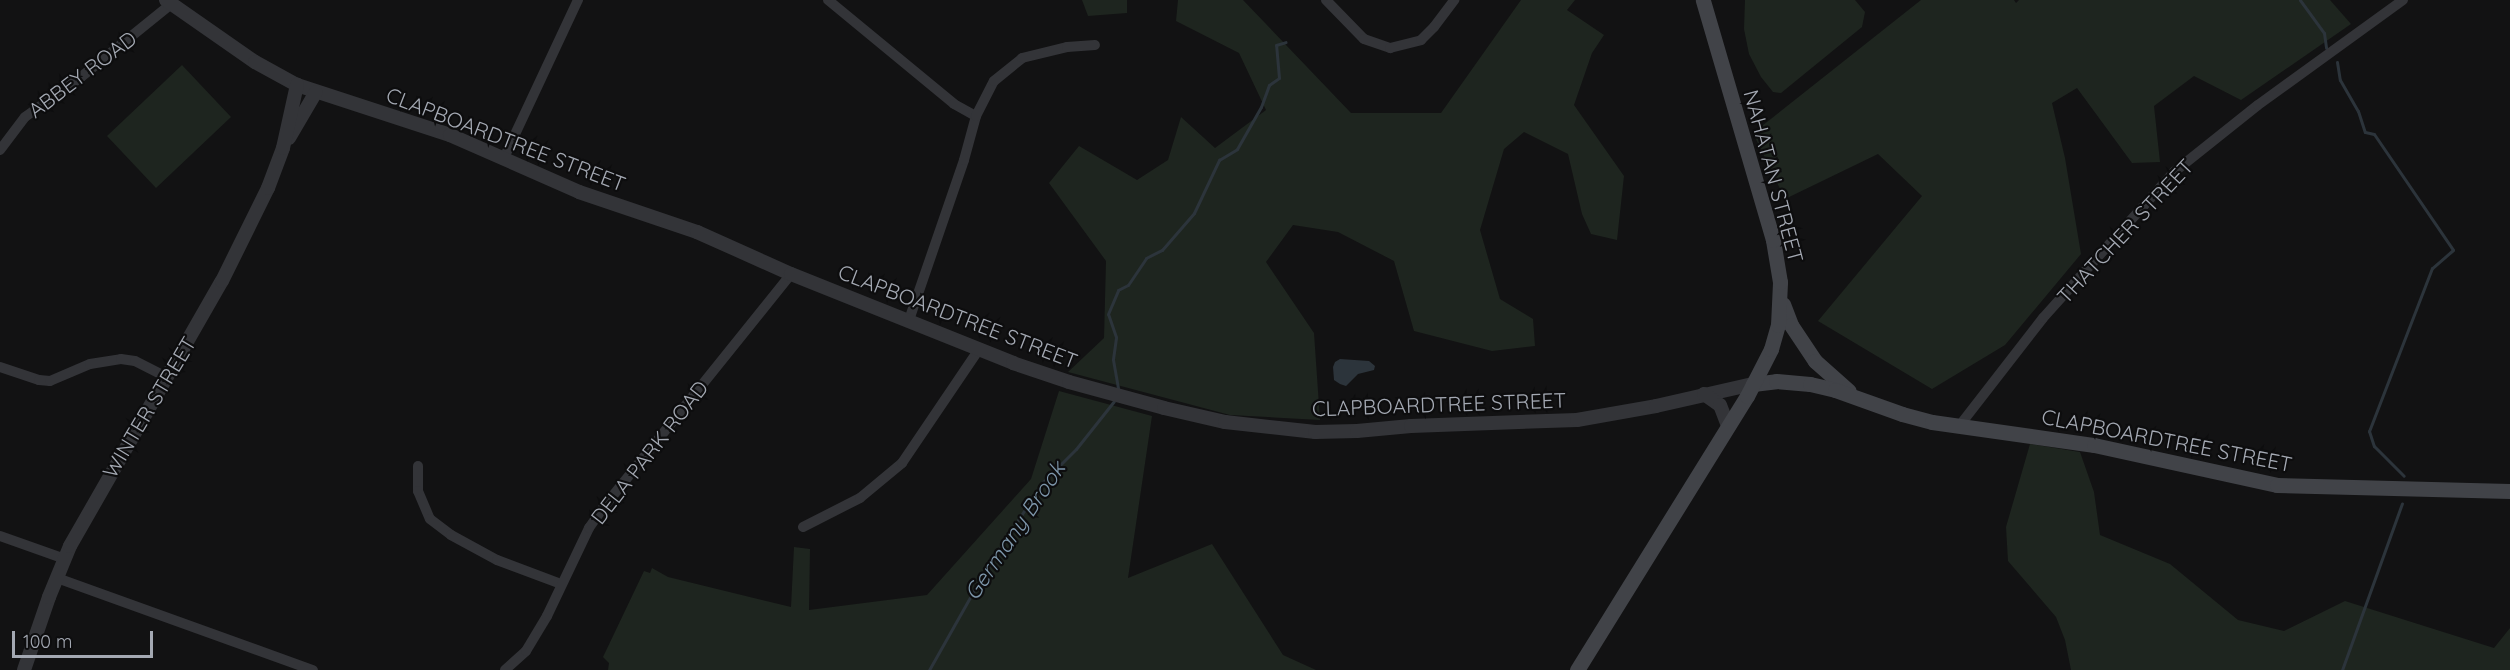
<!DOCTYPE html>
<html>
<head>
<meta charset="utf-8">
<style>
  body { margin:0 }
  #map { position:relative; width:2510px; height:670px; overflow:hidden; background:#121213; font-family:Quicksand,sans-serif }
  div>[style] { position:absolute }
  .green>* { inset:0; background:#1e251f }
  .water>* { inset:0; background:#2c343b }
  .stream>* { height:3px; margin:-1.5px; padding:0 1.5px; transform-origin:1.5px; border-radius:1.5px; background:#2c343b }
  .minor>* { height:10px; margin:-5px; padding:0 5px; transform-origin:5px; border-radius:5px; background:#333438 }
  .tertiary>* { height:14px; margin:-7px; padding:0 7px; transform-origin:7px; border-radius:7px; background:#333438 }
  .secondary>* { height:15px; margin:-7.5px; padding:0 7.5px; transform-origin:7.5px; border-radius:7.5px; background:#414348 }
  span { translate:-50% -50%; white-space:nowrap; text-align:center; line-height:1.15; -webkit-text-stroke:4.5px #0d0d0e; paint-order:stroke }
  .street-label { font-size:21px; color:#a4a9b3 }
  .water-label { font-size:22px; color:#7e97ab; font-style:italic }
  .scale { position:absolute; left:12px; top:631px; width:141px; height:27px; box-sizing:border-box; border:3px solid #a4a9b3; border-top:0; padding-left:8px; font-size:18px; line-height:21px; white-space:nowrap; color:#a4a9b3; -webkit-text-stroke:4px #0d0d0e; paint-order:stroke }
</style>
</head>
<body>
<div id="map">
  <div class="green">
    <i style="clip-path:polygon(1082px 0,1127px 0,1127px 13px,1088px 16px)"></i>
    <i style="clip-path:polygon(1178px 0,1243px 0,1351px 113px,1441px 113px,1521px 0,1575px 0,1567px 10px,1604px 35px,1592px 53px,1574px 105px,1624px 176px,1617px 240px,1591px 234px,1582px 214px,1568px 154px,1524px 132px,1504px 149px,1480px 230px,1500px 299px,1533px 319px,1535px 346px,1492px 351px,1414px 331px,1394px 261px,1338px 232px,1293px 225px,1266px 262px,1314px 333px,1320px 420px,1230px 415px,1068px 372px,1104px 338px,1106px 261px,1049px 183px,1079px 146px,1137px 180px,1168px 160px,1181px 117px,1215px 148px,1266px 110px,1239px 53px,1176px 21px)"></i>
    <i style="clip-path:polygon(1745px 0,1855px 0,1865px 12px,1862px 27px,1781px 93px,1773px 92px,1761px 77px,1749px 54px,1744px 29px)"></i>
    <i style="clip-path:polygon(1921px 0,2014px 0,2016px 3px,2019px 0,2330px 0,2351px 24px,2241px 100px,2194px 76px,2154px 106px,2160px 162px,2132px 163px,2077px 88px,2052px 103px,2065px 158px,2081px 254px,2005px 345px,1932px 389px,1818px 321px,1922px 196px,1878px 154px,1785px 199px,1753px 133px)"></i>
    <i style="clip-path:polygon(182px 65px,231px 117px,156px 188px,107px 136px)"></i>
    <i style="clip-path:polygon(1059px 391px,1152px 416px,1128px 578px,1212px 544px,1283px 655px,1316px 670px,608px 670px,609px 663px,603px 657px,644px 571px,650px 573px,652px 568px,668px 577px,791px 607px,794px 547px,810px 549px,809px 610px,927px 595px,1031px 479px)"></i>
    <i style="clip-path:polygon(2030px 444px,2080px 452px,2094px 492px,2100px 535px,2170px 564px,2238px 620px,2284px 631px,2345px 601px,2494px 648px,2510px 628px,2510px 670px,2071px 670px,2065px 640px,2056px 617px,2008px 561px,2006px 527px)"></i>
  </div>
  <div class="water">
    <i style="clip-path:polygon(1340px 359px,1369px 361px,1375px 366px,1374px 370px,1358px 374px,1346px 386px,1340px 384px,1334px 380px,1333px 367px,1335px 362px)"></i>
  </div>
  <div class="stream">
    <i style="left:2300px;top:0;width:41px;rotate:54deg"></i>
    <i style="left:2324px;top:33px;width:15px;rotate:82deg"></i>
    <i style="left:2337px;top:62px;width:18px;rotate:81deg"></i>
    <i style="left:2340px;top:80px;width:36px;rotate:60deg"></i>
    <i style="left:2358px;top:111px;width:22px;rotate:72deg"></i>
    <i style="left:2365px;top:132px;width:9px;rotate:13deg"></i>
    <i style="left:2374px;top:134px;width:140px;rotate:55.7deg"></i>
    <i style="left:2453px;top:250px;width:28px;rotate:139deg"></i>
    <i style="left:2432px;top:268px;width:175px;rotate:111.1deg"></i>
    <i style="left:2369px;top:431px;width:16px;rotate:72deg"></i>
    <i style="left:2374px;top:446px;width:42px;rotate:45deg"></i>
    <i style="left:1118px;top:388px;width:29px;rotate:-100deg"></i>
    <i style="left:1113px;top:359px;width:22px;rotate:-82deg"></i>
    <i style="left:1116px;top:337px;width:24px;rotate:-109deg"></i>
    <i style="left:1108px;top:314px;width:26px;rotate:-67deg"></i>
    <i style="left:1118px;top:290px;width:11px;rotate:-27deg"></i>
    <i style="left:1128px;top:285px;width:32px;rotate:-56deg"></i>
    <i style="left:1146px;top:258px;width:18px;rotate:-27deg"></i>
    <i style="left:1162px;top:250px;width:49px;rotate:-49.1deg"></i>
    <i style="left:1194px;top:213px;width:59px;rotate:-64.7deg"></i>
    <i style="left:1219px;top:160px;width:21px;rotate:-31deg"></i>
    <i style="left:1237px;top:149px;width:48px;rotate:-60.3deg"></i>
    <i style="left:1261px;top:107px;width:23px;rotate:-70deg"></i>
    <i style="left:1269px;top:85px;width:12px;rotate:-35deg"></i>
    <i style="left:1279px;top:78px;width:33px;rotate:-95deg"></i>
    <i style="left:1276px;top:45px;width:10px;rotate:-17deg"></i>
    <i style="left:929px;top:670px;width:108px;rotate:-60.6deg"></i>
    <i style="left:982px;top:576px;width:111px;rotate:-57.2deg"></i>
    <i style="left:1042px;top:483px;width:48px;rotate:-45deg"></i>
    <i style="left:1076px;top:449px;width:61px;rotate:-51.6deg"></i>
    <i style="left:2342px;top:670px;width:177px;rotate:-70.2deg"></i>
  </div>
  <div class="minor">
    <i style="left:828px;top:0;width:163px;rotate:39.5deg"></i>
    <i style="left:954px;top:104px;width:25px;rotate:29deg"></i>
    <i style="left:1326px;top:0;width:54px;rotate:45.7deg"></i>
    <i style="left:1364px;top:39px;width:28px;rotate:19deg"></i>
    <i style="left:1390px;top:48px;width:32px;rotate:-14deg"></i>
    <i style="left:1421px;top:40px;width:18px;rotate:-45deg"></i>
    <i style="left:1434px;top:27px;width:34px;rotate:-53deg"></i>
    <i style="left:0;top:150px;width:41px;rotate:-52.9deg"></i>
    <i style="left:25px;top:117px;width:69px;rotate:-35.5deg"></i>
    <i style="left:81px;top:77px;width:116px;rotate:-39deg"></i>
    <i style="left:503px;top:160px;width:177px;rotate:-64.9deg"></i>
    <i style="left:909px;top:320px;width:169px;rotate:-71deg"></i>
    <i style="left:964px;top:160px;width:46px;rotate:-74.7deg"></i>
    <i style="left:976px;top:116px;width:39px;rotate:-63deg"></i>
    <i style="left:994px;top:81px;width:36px;rotate:-39deg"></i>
    <i style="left:1022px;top:58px;width:46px;rotate:-13.7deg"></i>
    <i style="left:1067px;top:47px;width:28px;rotate:-4deg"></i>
    <i style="left:0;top:367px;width:41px;rotate:18.4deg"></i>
    <i style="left:39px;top:380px;width:11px;rotate:5deg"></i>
    <i style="left:50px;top:381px;width:43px;rotate:-23deg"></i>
    <i style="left:90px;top:364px;width:31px;rotate:-9deg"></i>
    <i style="left:121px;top:359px;width:14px;rotate:8deg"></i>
    <i style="left:135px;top:361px;width:37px;rotate:27deg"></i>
    <i style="left:1960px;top:425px;width:135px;rotate:-52.2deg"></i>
    <i style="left:2043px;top:318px;width:196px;rotate:-48.1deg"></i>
    <i style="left:2174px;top:172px;width:107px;rotate:-38.6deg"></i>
    <i style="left:2258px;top:105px;width:179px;rotate:-35.9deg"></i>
    <i style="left:418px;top:466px;width:25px;rotate:90deg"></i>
    <i style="left:418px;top:491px;width:30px;rotate:67deg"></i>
    <i style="left:430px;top:519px;width:26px;rotate:37deg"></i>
    <i style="left:451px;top:535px;width:52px;rotate:28.5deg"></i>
    <i style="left:497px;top:560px;width:68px;rotate:20.6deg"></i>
    <i style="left:803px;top:527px;width:64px;rotate:-27deg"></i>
    <i style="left:860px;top:498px;width:55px;rotate:-39.8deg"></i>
    <i style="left:902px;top:463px;width:139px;rotate:-55.9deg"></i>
    <i style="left:0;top:536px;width:69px;rotate:19.5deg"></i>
    <i style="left:57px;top:578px;width:272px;rotate:19.8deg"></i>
    <i style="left:505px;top:670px;width:28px;rotate:-42deg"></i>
    <i style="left:526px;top:651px;width:41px;rotate:-59deg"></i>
    <i style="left:547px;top:616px;width:98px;rotate:-64.5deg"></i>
    <i style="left:589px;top:528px;width:24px;rotate:-55deg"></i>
    <i style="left:603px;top:508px;width:300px;rotate:-51.2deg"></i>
  </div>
  <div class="tertiary">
    <i style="left:166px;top:0;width:108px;rotate:34.9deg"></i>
    <i style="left:255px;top:62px;width:48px;rotate:28.7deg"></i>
    <i style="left:297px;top:85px;width:161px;rotate:18.1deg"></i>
    <i style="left:450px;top:135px;width:141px;rotate:23.8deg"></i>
    <i style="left:579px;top:192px;width:125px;rotate:18.7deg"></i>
    <i style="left:697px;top:232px;width:103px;rotate:24.1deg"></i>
    <i style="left:791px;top:274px;width:239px;rotate:21.8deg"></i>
    <i style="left:1013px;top:363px;width:59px;rotate:18.7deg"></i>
    <i style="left:1069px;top:382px;width:98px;rotate:15.3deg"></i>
    <i style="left:1164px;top:408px;width:63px;rotate:12.9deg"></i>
    <i style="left:1225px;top:422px;width:91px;rotate:6.3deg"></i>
    <i style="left:1315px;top:432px;width:42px;rotate:-1.4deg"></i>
    <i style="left:1357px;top:431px;width:54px;rotate:-5.3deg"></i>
    <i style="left:1411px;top:426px;width:166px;rotate:-2.1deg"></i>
    <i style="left:1577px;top:420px;width:80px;rotate:-10deg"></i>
    <i style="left:1656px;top:406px;width:99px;rotate:-12.8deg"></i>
    <i style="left:289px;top:138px;width:53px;rotate:-59.6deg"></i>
    <i style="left:1704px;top:394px;width:19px;rotate:35deg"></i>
    <i style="left:1720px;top:405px;width:22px;rotate:69deg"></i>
    <i style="left:24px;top:670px;width:77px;rotate:-71.1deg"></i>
    <i style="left:49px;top:597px;width:55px;rotate:-67.6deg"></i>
    <i style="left:70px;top:546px;width:305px;rotate:-60.2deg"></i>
    <i style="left:222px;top:281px;width:104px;rotate:-63.7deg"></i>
    <i style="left:268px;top:188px;width:43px;rotate:-69.4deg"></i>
    <i style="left:283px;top:148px;width:65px;rotate:-77.5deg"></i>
  </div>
  <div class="secondary">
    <i style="left:1783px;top:304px;width:22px;rotate:69deg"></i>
    <i style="left:1791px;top:325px;width:43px;rotate:56.3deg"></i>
    <i style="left:1815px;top:361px;width:45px;rotate:41.4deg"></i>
    <i style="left:1753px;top:384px;width:23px;rotate:-7deg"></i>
    <i style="left:1776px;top:381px;width:34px;rotate:5deg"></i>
    <i style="left:1810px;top:384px;width:26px;rotate:13deg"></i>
    <i style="left:1835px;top:390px;width:71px;rotate:19.7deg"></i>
    <i style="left:1902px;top:414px;width:31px;rotate:15deg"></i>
    <i style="left:1932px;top:422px;width:164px;rotate:8.1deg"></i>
    <i style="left:2094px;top:445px;width:187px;rotate:12.3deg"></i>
    <i style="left:2277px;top:485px;width:233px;rotate:1.5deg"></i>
    <i style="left:1577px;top:670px;width:322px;rotate:-58.2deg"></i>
    <i style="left:1747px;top:396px;width:53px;rotate:-62.9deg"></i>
    <i style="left:1771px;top:349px;width:25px;rotate:-74deg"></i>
    <i style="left:1778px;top:325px;width:43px;rotate:-87.3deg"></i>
    <i style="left:1780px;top:282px;width:43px;rotate:-99.5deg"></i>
    <i style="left:1773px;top:240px;width:250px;rotate:-106.3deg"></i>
  </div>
  <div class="street-label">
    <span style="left:82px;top:74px;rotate:-37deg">ABBEY ROAD</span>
    <span style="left:506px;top:139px;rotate:21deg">CLAPBOARDTREE STREET</span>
    <span style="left:1774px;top:176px;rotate:75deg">NAHATAN STREET</span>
    <span style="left:2125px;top:231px;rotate:-47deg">THATCHER STREET</span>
    <span style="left:958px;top:316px;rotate:21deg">CLAPBOARDTREE STREET</span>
    <span style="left:1439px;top:404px;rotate:-2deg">CLAPBOARDTREE STREET</span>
    <span style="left:149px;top:407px;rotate:-59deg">WINTER STREET</span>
    <span style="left:2167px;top:440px;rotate:11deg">CLAPBOARDTREE STREET</span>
    <span style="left:649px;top:452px;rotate:-52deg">DELA PARK ROAD</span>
  </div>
  <div class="water-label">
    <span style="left:1015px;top:531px;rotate:-56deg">Germany Brook</span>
  </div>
  <div class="scale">100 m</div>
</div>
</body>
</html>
